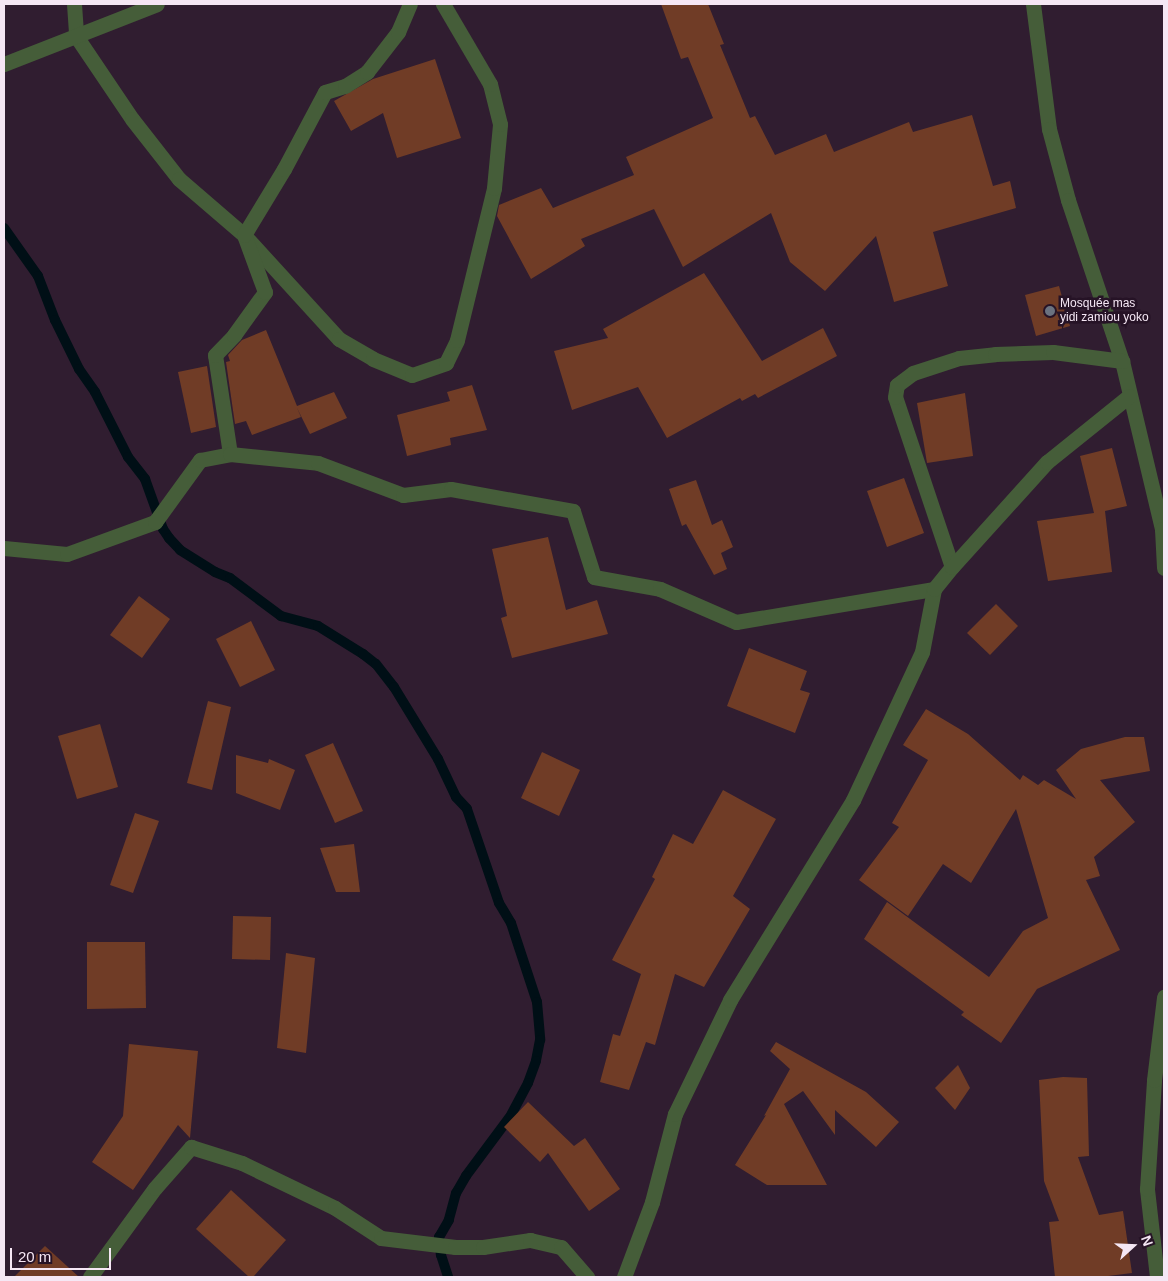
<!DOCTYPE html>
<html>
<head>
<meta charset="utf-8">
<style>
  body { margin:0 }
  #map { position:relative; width:1168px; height:1281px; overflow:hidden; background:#301d30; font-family:Helvetica,sans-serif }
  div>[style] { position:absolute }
  .stream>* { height:10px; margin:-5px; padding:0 5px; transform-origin:5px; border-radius:5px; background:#000f16 }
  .building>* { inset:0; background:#703c26 }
  .minor>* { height:15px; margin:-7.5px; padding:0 7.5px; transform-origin:7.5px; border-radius:7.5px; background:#455d39 }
  .dots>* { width:14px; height:14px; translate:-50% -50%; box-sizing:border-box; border:2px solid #261326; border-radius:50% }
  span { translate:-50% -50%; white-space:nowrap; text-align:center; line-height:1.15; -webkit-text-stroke:5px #261326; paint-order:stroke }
  .poi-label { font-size:12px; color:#f5e7f4 }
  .left { translate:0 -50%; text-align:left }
  .frame { position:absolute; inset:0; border:5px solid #f5e7f4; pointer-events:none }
  .north { position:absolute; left:1108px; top:1221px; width:50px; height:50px; -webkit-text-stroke:4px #261326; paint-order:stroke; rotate:70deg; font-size:14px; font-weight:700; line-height:20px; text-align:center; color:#f5e7f4 }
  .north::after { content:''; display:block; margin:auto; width:18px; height:22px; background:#f5e7f4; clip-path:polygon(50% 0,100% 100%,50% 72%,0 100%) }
  .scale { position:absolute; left:10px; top:1248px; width:101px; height:22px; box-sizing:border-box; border:2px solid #f5e7f4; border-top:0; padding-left:6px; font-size:15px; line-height:18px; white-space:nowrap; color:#f5e7f4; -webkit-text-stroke:4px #261326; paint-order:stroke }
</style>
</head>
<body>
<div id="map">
  <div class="stream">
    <i style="left:4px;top:228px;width:59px;rotate:54.7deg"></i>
    <i style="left:38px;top:276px;width:47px;rotate:68.9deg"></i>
    <i style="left:55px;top:320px;width:55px;rotate:63.9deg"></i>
    <i style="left:79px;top:369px;width:28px;rotate:55deg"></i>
    <i style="left:95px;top:392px;width:73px;rotate:63.1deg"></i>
    <i style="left:128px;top:457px;width:28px;rotate:52deg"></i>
    <i style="left:145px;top:479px;width:53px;rotate:70.2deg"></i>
    <i style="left:163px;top:529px;width:11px;rotate:56deg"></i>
    <i style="left:169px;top:538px;width:16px;rotate:47deg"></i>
    <i style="left:180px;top:550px;width:41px;rotate:32.2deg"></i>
    <i style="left:215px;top:572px;width:16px;rotate:22deg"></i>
    <i style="left:230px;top:578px;width:64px;rotate:36.7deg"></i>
    <i style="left:281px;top:616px;width:38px;rotate:15deg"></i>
    <i style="left:318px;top:626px;width:53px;rotate:31.9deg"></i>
    <i style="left:363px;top:654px;width:16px;rotate:38deg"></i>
    <i style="left:376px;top:664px;width:29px;rotate:52deg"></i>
    <i style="left:394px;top:687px;width:84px;rotate:58.6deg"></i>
    <i style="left:438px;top:759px;width:42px;rotate:64.7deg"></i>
    <i style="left:456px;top:797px;width:16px;rotate:47deg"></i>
    <i style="left:467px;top:809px;width:99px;rotate:71.2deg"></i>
    <i style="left:499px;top:903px;width:23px;rotate:59deg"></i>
    <i style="left:511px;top:923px;width:83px;rotate:71.8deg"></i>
    <i style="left:537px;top:1002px;width:38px;rotate:85deg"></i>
    <i style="left:540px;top:1040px;width:21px;rotate:101deg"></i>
    <i style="left:536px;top:1061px;width:23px;rotate:110deg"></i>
    <i style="left:528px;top:1083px;width:40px;rotate:118deg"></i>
    <i style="left:509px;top:1118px;width:72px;rotate:126.6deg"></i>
    <i style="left:466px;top:1176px;width:20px;rotate:120deg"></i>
    <i style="left:456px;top:1193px;width:28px;rotate:105deg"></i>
    <i style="left:449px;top:1220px;width:20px;rotate:120deg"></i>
    <i style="left:439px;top:1237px;width:18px;rotate:84deg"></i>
    <i style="left:441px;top:1255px;width:23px;rotate:72deg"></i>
  </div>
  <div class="building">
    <i style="clip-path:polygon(661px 4px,708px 4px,724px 44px,720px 45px,750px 118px,755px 116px,775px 155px,826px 134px,834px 152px,909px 122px,913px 132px,972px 115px,993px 186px,1010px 181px,1016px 208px,933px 232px,948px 286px,894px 302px,876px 236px,825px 291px,790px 262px,771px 213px,683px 267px,654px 209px,581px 239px,585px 246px,531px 279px,497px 216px,499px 205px,541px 188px,553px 208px,634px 175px,626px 157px,713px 118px,688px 57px,681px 59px)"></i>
    <i style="clip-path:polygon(435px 59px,461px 138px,397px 158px,383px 113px,351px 131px,334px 101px,373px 79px)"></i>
    <i style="clip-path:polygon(704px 273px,762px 361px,823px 328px,837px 356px,758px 398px,755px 394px,742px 401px,740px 398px,667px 438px,638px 387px,572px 410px,554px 351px,608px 338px,603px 329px)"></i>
    <i style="clip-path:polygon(1059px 286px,1070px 326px,1036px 336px,1025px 295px)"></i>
    <i style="clip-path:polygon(266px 330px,297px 406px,334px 392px,347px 418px,310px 434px,297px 408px,301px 417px,252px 435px,246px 421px,235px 424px,226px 362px,230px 361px,228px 355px,242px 340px)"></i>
    <i style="clip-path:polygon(207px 366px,216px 427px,191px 433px,178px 372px)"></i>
    <i style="clip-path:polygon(472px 385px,487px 430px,450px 438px,451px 445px,407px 456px,397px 415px,450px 401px,447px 392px)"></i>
    <i style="clip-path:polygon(965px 393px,973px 456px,927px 463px,917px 403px)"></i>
    <i style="clip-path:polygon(1112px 448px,1127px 506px,1105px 511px,1112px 572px,1048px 581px,1037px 521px,1094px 513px,1080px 456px)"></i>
    <i style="clip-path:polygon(904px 478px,924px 533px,887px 547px,867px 491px)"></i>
    <i style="clip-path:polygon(696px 480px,712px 525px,722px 520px,733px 547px,721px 553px,727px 569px,714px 575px,686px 524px,682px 526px,669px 489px)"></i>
    <i style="clip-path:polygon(548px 537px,566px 610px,597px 600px,608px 634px,512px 658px,501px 618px,507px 616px,492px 549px)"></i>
    <i style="clip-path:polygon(139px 596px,170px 619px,142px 658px,110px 635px)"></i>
    <i style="clip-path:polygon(996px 604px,1018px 626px,990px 655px,967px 633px)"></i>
    <i style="clip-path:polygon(251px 621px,275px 670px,240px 687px,216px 639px)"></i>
    <i style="clip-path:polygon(749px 648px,807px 671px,800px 690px,810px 693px,795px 733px,727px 706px)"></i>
    <i style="clip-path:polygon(208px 701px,231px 707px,212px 790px,187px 783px)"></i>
    <i style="clip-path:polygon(926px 709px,968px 734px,1020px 780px,1023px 775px,1038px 785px,1044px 780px,1076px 799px,1056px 770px,1081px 749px,1125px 737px,1144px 737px,1150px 771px,1100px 780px,1135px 822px,1094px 857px,1100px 876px,1086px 880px,1120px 950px,1037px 989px,1001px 1043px,961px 1015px,964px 1012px,864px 939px,887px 902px,989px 977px,1023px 931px,1048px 918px,1016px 809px,971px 883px,943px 864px,908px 916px,859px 880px,899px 827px,892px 823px,928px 760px,903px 745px)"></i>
    <i style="clip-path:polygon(100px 724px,118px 787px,77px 799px,58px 736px)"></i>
    <i style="clip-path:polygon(333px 743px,363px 811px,335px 823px,305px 755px)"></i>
    <i style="clip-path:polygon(542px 752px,580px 770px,559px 816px,521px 798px)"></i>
    <i style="clip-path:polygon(236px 755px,268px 763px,269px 759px,295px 770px,280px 810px,236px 793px)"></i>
    <i style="clip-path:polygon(723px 790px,776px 819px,733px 896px,750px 909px,704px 987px,675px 974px,655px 1045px,646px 1042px,629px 1090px,600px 1082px,613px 1034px,620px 1036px,641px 974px,612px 960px,655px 879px,652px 877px,673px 834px,693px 844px)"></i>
    <i style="clip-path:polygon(135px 813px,159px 821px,133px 893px,110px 885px)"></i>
    <i style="clip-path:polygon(354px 844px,360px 892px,336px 892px,320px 848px)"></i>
    <i style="clip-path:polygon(233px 916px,271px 917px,270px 960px,232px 959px)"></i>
    <i style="clip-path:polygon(87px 942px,145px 942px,146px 1008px,87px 1009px)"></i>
    <i style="clip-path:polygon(286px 953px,315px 958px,306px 1053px,277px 1048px)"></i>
    <i style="clip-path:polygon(776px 1042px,866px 1092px,899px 1122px,876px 1147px,835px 1110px,835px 1135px,803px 1091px,784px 1104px,827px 1185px,767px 1185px,735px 1165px,766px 1115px,764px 1116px,790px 1069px,770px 1051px)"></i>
    <i style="clip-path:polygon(129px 1044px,198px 1051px,190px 1138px,178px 1125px,133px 1190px,92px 1162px,123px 1116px)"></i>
    <i style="clip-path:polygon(958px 1065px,970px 1088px,955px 1110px,935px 1088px)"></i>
    <i style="clip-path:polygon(1063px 1077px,1087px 1078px,1089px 1156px,1078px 1157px,1099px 1215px,1123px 1211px,1132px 1273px,1100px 1277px,1055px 1277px,1049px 1222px,1059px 1221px,1044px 1181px,1039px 1080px)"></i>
    <i style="clip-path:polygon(528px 1102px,574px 1146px,585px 1138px,620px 1189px,589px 1211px,548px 1153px,540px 1162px,504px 1127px)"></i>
    <i style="clip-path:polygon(231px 1190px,286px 1240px,253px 1277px,249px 1277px,196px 1229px)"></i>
    <i style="clip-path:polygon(45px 1246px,79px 1277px,14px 1277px)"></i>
  </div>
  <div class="minor">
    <i style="left:74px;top:4px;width:32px;rotate:86deg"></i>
    <i style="left:76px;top:36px;width:100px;rotate:56deg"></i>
    <i style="left:132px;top:119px;width:76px;rotate:51.9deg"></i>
    <i style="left:179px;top:179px;width:86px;rotate:40.7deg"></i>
    <i style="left:244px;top:235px;width:141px;rotate:47.6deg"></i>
    <i style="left:339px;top:339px;width:39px;rotate:30deg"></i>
    <i style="left:373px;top:359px;width:42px;rotate:22.3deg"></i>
    <i style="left:412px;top:375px;width:36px;rotate:-19deg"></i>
    <i style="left:446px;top:363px;width:25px;rotate:-64deg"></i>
    <i style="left:457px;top:340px;width:156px;rotate:-76.3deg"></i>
    <i style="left:494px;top:188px;width:64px;rotate:-84.6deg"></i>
    <i style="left:500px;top:124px;width:41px;rotate:-104deg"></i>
    <i style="left:490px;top:84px;width:93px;rotate:-120.4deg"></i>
    <i style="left:1033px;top:4px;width:126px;rotate:82.7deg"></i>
    <i style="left:1049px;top:129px;width:73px;rotate:75deg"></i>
    <i style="left:1068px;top:200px;width:170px;rotate:71.5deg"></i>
    <i style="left:1122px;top:361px;width:173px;rotate:76.6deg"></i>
    <i style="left:1162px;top:529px;width:39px;rotate:87deg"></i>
    <i style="left:4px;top:64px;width:164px;rotate:-21.4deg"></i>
    <i style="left:230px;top:454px;width:100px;rotate:-98.6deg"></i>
    <i style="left:215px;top:355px;width:28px;rotate:-46deg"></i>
    <i style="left:234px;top:335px;width:53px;rotate:-54.2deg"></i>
    <i style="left:265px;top:292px;width:61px;rotate:-110.2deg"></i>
    <i style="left:244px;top:235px;width:77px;rotate:-58.8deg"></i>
    <i style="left:284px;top:169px;width:87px;rotate:-62deg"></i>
    <i style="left:325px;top:92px;width:21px;rotate:-17deg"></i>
    <i style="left:345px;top:86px;width:26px;rotate:-32deg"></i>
    <i style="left:367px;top:72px;width:51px;rotate:-52.2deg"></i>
    <i style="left:398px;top:32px;width:30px;rotate:-67deg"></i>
    <i style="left:4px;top:548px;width:63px;rotate:5.4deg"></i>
    <i style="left:67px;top:554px;width:94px;rotate:-20deg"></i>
    <i style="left:155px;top:522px;width:77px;rotate:-54deg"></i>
    <i style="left:200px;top:460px;width:31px;rotate:-11deg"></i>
    <i style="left:230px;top:454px;width:88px;rotate:5.8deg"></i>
    <i style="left:318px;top:463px;width:91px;rotate:20.6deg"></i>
    <i style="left:403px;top:495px;width:48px;rotate:-7.1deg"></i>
    <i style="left:451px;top:489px;width:124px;rotate:10.2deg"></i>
    <i style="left:573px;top:511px;width:69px;rotate:72.3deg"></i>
    <i style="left:594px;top:577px;width:67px;rotate:10.3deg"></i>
    <i style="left:660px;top:589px;width:83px;rotate:23.5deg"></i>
    <i style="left:736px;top:622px;width:201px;rotate:-9.5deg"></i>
    <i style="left:952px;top:567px;width:179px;rotate:-108.5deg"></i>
    <i style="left:895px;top:397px;width:12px;rotate:-81deg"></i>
    <i style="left:897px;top:385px;width:20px;rotate:-37deg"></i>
    <i style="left:913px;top:373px;width:48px;rotate:-18.1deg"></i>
    <i style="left:959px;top:358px;width:36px;rotate:-6deg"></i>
    <i style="left:995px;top:354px;width:58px;rotate:-2deg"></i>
    <i style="left:1053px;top:352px;width:70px;rotate:7.4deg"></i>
    <i style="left:90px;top:1277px;width:110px;rotate:-53.9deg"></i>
    <i style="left:155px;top:1188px;width:55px;rotate:-48.7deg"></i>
    <i style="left:191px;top:1147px;width:53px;rotate:17.4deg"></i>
    <i style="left:242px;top:1163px;width:103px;rotate:25.8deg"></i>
    <i style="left:335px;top:1208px;width:55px;rotate:33.1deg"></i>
    <i style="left:381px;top:1238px;width:75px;rotate:6.9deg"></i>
    <i style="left:455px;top:1247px;width:28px"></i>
    <i style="left:483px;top:1247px;width:48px;rotate:-8.5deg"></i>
    <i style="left:530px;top:1240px;width:32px;rotate:13deg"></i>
    <i style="left:561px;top:1247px;width:40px;rotate:49deg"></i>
    <i style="left:624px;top:1277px;width:80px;rotate:-69.5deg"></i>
    <i style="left:652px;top:1202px;width:91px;rotate:-75.4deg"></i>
    <i style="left:675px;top:1114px;width:127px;rotate:-64.2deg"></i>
    <i style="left:730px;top:1000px;width:235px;rotate:-58.4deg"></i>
    <i style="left:853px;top:800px;width:163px;rotate:-65deg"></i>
    <i style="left:922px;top:652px;width:64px;rotate:-79.2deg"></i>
    <i style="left:934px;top:589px;width:28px;rotate:-51deg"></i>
    <i style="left:952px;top:567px;width:142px;rotate:-47.9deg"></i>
    <i style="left:1047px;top:462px;width:105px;rotate:-38.8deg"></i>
    <i style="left:1157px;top:1277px;width:89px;rotate:-96.5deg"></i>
    <i style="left:1147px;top:1189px;width:109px;rotate:-86.3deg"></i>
    <i style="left:1154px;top:1080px;width:84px;rotate:-83.1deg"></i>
  </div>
  <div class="dots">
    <i style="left:1050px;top:311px;background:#6b7280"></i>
  </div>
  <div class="poi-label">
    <span class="left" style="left:1060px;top:311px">Mosquée mas<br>yidi zamiou yoko</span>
  </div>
  <div class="frame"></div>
  <div class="north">N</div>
  <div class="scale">20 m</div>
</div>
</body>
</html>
